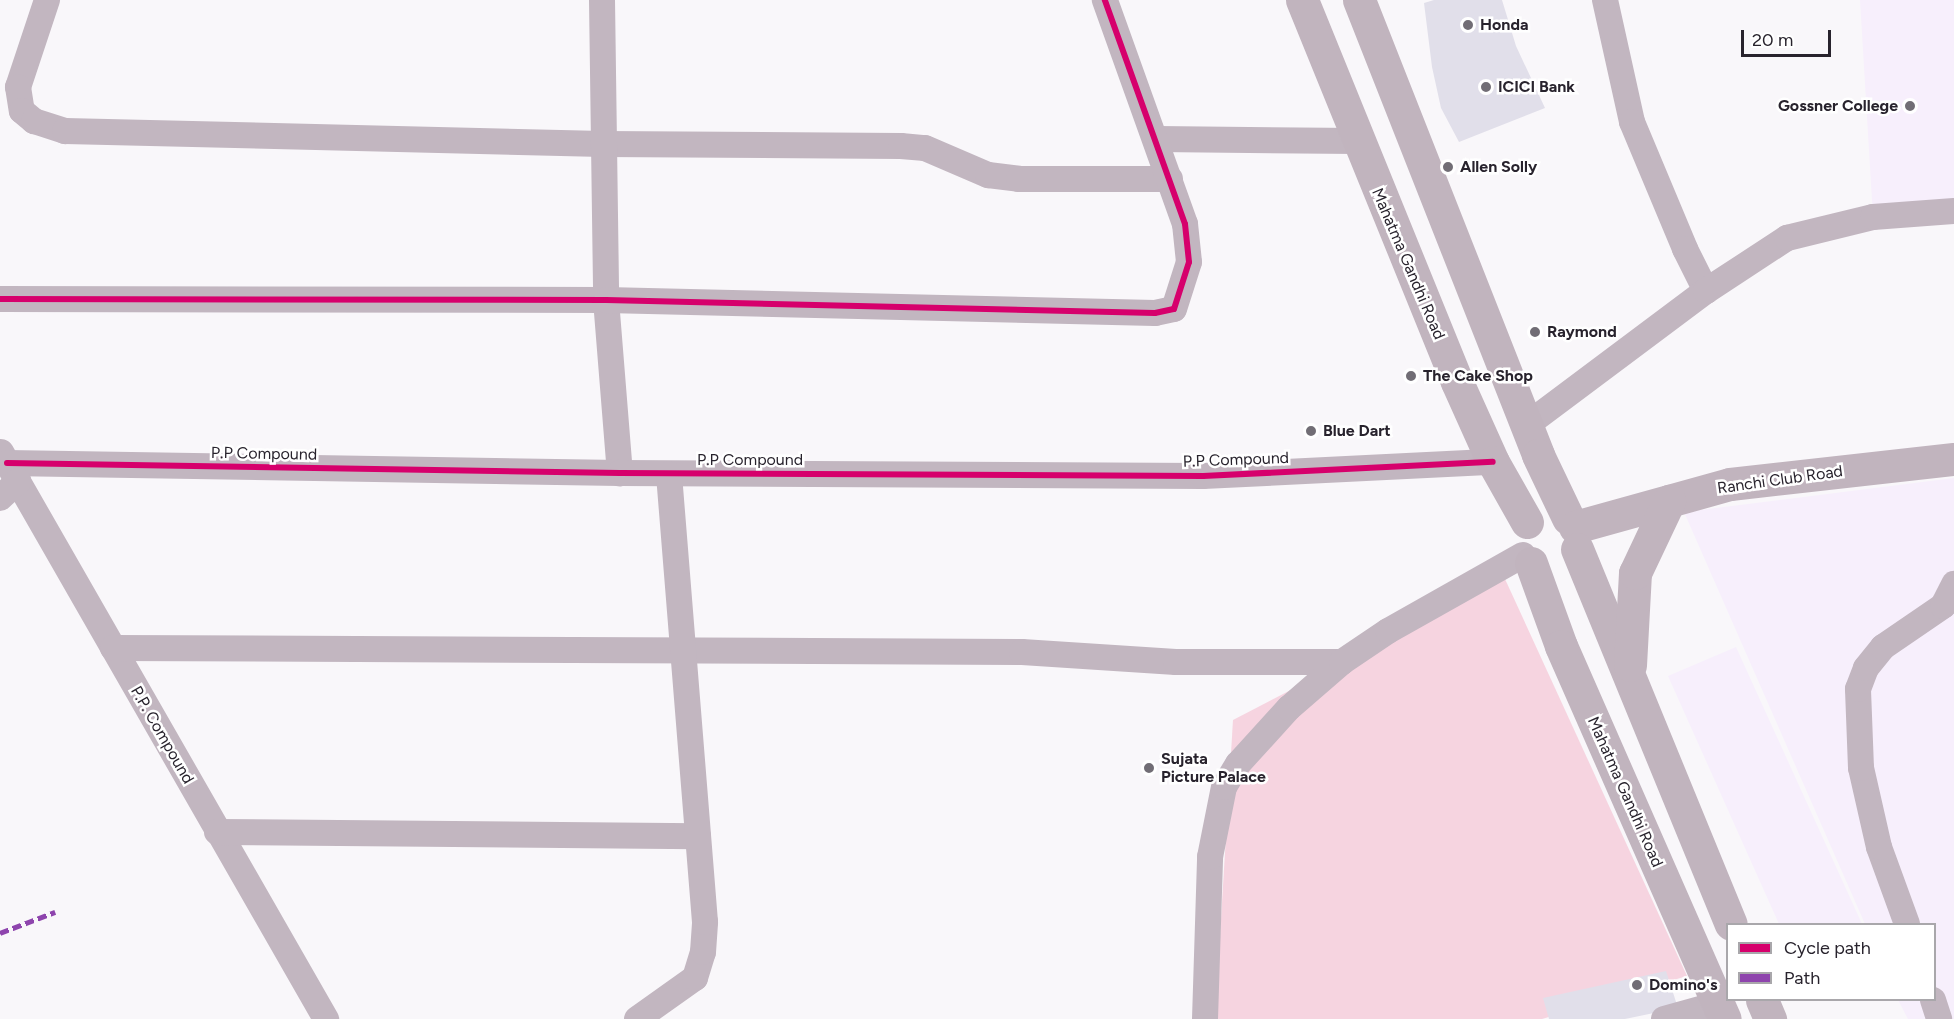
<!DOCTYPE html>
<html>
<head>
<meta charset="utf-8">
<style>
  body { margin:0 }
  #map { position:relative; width:1954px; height:1019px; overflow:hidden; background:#f9f7fa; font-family:Figtree,sans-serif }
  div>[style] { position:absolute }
  .built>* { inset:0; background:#f7effc }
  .green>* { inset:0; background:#f6d4e0 }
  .building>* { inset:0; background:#e1dfea }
  .street>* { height:26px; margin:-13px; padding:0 13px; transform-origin:13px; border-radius:13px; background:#c2b6c0 }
  .secondary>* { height:33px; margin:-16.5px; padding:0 16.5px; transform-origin:16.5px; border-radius:16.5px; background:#c1b4be }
  .quiet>* { height:4.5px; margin-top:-2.25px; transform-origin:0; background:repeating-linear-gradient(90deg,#8e44ad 0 9px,transparent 0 13.5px) }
  .cycleway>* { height:6px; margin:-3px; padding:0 3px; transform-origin:3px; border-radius:3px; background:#d6006c }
  .dots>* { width:16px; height:16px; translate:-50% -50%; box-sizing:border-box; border:3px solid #fff; border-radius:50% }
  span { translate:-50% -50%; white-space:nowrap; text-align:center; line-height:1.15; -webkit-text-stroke:5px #fff; paint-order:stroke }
  .poi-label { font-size:16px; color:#28232d; font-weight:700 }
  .left { translate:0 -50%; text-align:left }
  .right { translate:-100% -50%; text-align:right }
  .street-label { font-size:16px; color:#28232d }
  .legend { position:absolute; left:1726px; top:923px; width:210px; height:78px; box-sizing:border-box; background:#fff; border:2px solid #a9a7ab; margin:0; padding:8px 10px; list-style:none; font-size:18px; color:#28232d }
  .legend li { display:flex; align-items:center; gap:12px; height:30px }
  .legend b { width:30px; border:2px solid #a9a7ab }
  .scale { position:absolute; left:1741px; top:30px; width:90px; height:27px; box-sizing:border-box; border:3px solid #28232d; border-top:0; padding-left:8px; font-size:18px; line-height:21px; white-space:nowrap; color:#28232d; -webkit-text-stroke:4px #fff; paint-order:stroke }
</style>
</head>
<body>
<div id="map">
  <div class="built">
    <i style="clip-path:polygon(1860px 0,1954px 0,1954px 213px,1873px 217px)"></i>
    <i style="clip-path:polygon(1954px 478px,1954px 1019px,1908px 1019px,1898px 1000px,1934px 1000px,1934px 924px,1865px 924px,1684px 512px)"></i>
    <i style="clip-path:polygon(1736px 647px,1862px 924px,1779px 924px,1668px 676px)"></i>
  </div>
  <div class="green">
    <i style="clip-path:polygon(1505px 579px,1687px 976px,1542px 1019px,1215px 1019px,1233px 720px)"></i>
  </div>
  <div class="building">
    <i style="clip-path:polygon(1434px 0,1502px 0,1516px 46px,1545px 108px,1459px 142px,1441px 108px,1432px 67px,1424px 3px)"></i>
    <i style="clip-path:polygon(1666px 971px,1678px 1008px,1625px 1019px,1549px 1019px,1543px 998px)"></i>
  </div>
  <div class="street">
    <i style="left:47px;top:0;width:92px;rotate:108.4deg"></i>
    <i style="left:18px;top:87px;width:24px;rotate:81deg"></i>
    <i style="left:22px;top:111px;width:16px;rotate:40deg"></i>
    <i style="left:34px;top:121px;width:33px;rotate:18deg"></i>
    <i style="left:65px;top:131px;width:538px;rotate:1.38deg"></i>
    <i style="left:603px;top:144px;width:298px;rotate:0.4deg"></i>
    <i style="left:901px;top:146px;width:24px;rotate:5deg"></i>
    <i style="left:925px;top:148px;width:69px;rotate:23.2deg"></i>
    <i style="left:988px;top:175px;width:31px;rotate:7deg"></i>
    <i style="left:1019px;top:179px;width:151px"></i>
    <i style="left:602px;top:0;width:300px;rotate:89.2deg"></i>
    <i style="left:606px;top:300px;width:174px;rotate:85.4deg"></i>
    <i style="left:1605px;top:0;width:125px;rotate:77.5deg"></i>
    <i style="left:1632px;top:122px;width:138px;rotate:67.3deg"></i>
    <i style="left:1685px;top:249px;width:47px;rotate:63.4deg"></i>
    <i style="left:1157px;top:139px;width:200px;rotate:0.6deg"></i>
    <i style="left:0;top:299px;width:606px;rotate:0.09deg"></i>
    <i style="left:606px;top:300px;width:549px;rotate:1.36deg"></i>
    <i style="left:1155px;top:313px;width:19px;rotate:-12deg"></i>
    <i style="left:1174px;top:309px;width:49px;rotate:-72.3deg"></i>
    <i style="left:1189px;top:262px;width:38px;rotate:-96deg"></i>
    <i style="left:1185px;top:224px;width:238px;rotate:-109.7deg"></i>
    <i style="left:1528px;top:424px;width:222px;rotate:-36.8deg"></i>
    <i style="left:1706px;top:291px;width:97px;rotate:-33.2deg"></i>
    <i style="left:1787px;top:238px;width:89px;rotate:-13.7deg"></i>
    <i style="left:1873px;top:217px;width:81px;rotate:-4.2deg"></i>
    <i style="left:1px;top:452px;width:654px;rotate:60.18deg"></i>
    <i style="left:7px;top:463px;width:613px;rotate:0.93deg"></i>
    <i style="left:620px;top:473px;width:583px;rotate:0.29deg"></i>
    <i style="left:1203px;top:476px;width:290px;rotate:-2.8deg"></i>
    <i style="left:0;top:498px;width:25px;rotate:-43deg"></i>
    <i style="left:113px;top:648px;width:909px;rotate:0.25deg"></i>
    <i style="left:1022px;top:652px;width:154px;rotate:3.7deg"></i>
    <i style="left:1176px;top:662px;width:166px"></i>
    <i style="left:217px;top:832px;width:481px;rotate:0.5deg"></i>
    <i style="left:1907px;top:924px;width:82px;rotate:-110deg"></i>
    <i style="left:1879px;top:847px;width:81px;rotate:-102.8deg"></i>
    <i style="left:1861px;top:768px;width:79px;rotate:-92.2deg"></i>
    <i style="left:1858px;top:689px;width:22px;rotate:-69deg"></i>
    <i style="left:1866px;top:668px;width:27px;rotate:-51deg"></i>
    <i style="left:1883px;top:647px;width:73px;rotate:-34.3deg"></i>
    <i style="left:1943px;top:606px;width:25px;rotate:-63deg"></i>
    <i style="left:1933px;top:1000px;width:20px;rotate:72deg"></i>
    <i style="left:637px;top:1019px;width:71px;rotate:-35.3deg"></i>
    <i style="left:695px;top:978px;width:27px;rotate:-73deg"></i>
    <i style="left:703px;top:952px;width:30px;rotate:-86deg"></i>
    <i style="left:705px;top:922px;width:449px;rotate:-94.6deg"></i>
    <i style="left:1205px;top:1019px;width:162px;rotate:-88.2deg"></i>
    <i style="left:1210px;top:857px;width:71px;rotate:-78.7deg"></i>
    <i style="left:1224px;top:787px;width:27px;rotate:-59deg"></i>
    <i style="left:1238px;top:764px;width:76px;rotate:-47.7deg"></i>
    <i style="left:1289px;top:708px;width:70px;rotate:-41deg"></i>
    <i style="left:1342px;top:662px;width:55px;rotate:-34deg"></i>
    <i style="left:1388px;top:631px;width:155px;rotate:-29.4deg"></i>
    <i style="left:1664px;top:1019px;width:56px;rotate:-15.5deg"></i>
  </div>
  <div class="secondary">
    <i style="left:1302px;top:0;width:412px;rotate:67.9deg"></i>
    <i style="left:1457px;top:382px;width:88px;rotate:65.8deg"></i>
    <i style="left:1493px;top:462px;width:69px;rotate:60.5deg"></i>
    <i style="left:1359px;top:0;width:489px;rotate:68.5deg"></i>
    <i style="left:1538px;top:455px;width:70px;rotate:64.5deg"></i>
    <i style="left:1575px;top:527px;width:161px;rotate:-15.5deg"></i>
    <i style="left:1730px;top:484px;width:225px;rotate:-6.4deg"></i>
    <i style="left:1577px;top:549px;width:405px;rotate:67.7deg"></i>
    <i style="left:1531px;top:563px;width:88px;rotate:70.1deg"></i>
    <i style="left:1561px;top:646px;width:407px;rotate:66.3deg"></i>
    <i style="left:1630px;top:665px;width:92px;rotate:-86.9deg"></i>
    <i style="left:1635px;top:573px;width:80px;rotate:-64.7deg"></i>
    <i style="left:1762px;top:1000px;width:21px;rotate:67deg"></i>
  </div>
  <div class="quiet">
    <i style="left:0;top:933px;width:59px;rotate:-20.9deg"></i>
  </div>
  <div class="cycleway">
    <i style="left:0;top:299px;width:606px;rotate:0.09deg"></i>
    <i style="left:606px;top:300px;width:549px;rotate:1.36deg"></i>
    <i style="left:1155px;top:313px;width:19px;rotate:-12deg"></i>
    <i style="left:1174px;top:309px;width:49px;rotate:-72.3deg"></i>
    <i style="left:1189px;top:262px;width:38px;rotate:-96deg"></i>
    <i style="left:1185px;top:224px;width:238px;rotate:-109.7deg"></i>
    <i style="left:7px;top:463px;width:613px;rotate:0.93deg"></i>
    <i style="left:620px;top:473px;width:583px;rotate:0.29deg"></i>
    <i style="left:1203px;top:476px;width:290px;rotate:-2.8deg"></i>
  </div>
  <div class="dots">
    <i style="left:1468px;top:25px;background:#716d75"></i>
    <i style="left:1486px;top:87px;background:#716d75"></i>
    <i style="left:1910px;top:106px;background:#716d75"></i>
    <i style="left:1448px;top:167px;background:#716d75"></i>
    <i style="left:1535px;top:332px;background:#716d75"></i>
    <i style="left:1411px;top:376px;background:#716d75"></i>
    <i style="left:1311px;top:431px;background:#716d75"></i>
    <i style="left:1149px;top:768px;background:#716d75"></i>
    <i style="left:1637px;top:985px;background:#716d75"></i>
  </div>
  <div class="poi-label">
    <span class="left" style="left:1480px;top:25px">Honda</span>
    <span class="left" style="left:1498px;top:87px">ICICI Bank</span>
    <span class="right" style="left:1898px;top:106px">Gossner College</span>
    <span class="left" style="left:1460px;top:167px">Allen Solly</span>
    <span class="left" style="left:1547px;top:332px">Raymond</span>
    <span class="left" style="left:1423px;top:376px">The Cake Shop</span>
    <span class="left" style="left:1323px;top:431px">Blue Dart</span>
    <span class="left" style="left:1161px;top:768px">Sujata<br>Picture Palace</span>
    <span class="left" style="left:1649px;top:985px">Domino's</span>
  </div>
  <div class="street-label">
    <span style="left:1408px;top:264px;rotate:67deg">Mahatma Gandhi Road</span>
    <span style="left:264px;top:454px;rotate:1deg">P.P Compound</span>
    <span style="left:750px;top:460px">P.P Compound</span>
    <span style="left:1236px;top:460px;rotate:-2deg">P.P Compound</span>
    <span style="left:1780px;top:480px;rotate:-8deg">Ranchi Club Road</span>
    <span style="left:162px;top:735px;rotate:60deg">P.P. Compound</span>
    <span style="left:1625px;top:792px;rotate:66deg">Mahatma Gandhi Road</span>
  </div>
  <ul class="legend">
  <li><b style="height:8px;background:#d6006c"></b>Cycle path</li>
  <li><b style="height:8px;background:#8e44ad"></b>Path</li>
  </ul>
  <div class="scale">20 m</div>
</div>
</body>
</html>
